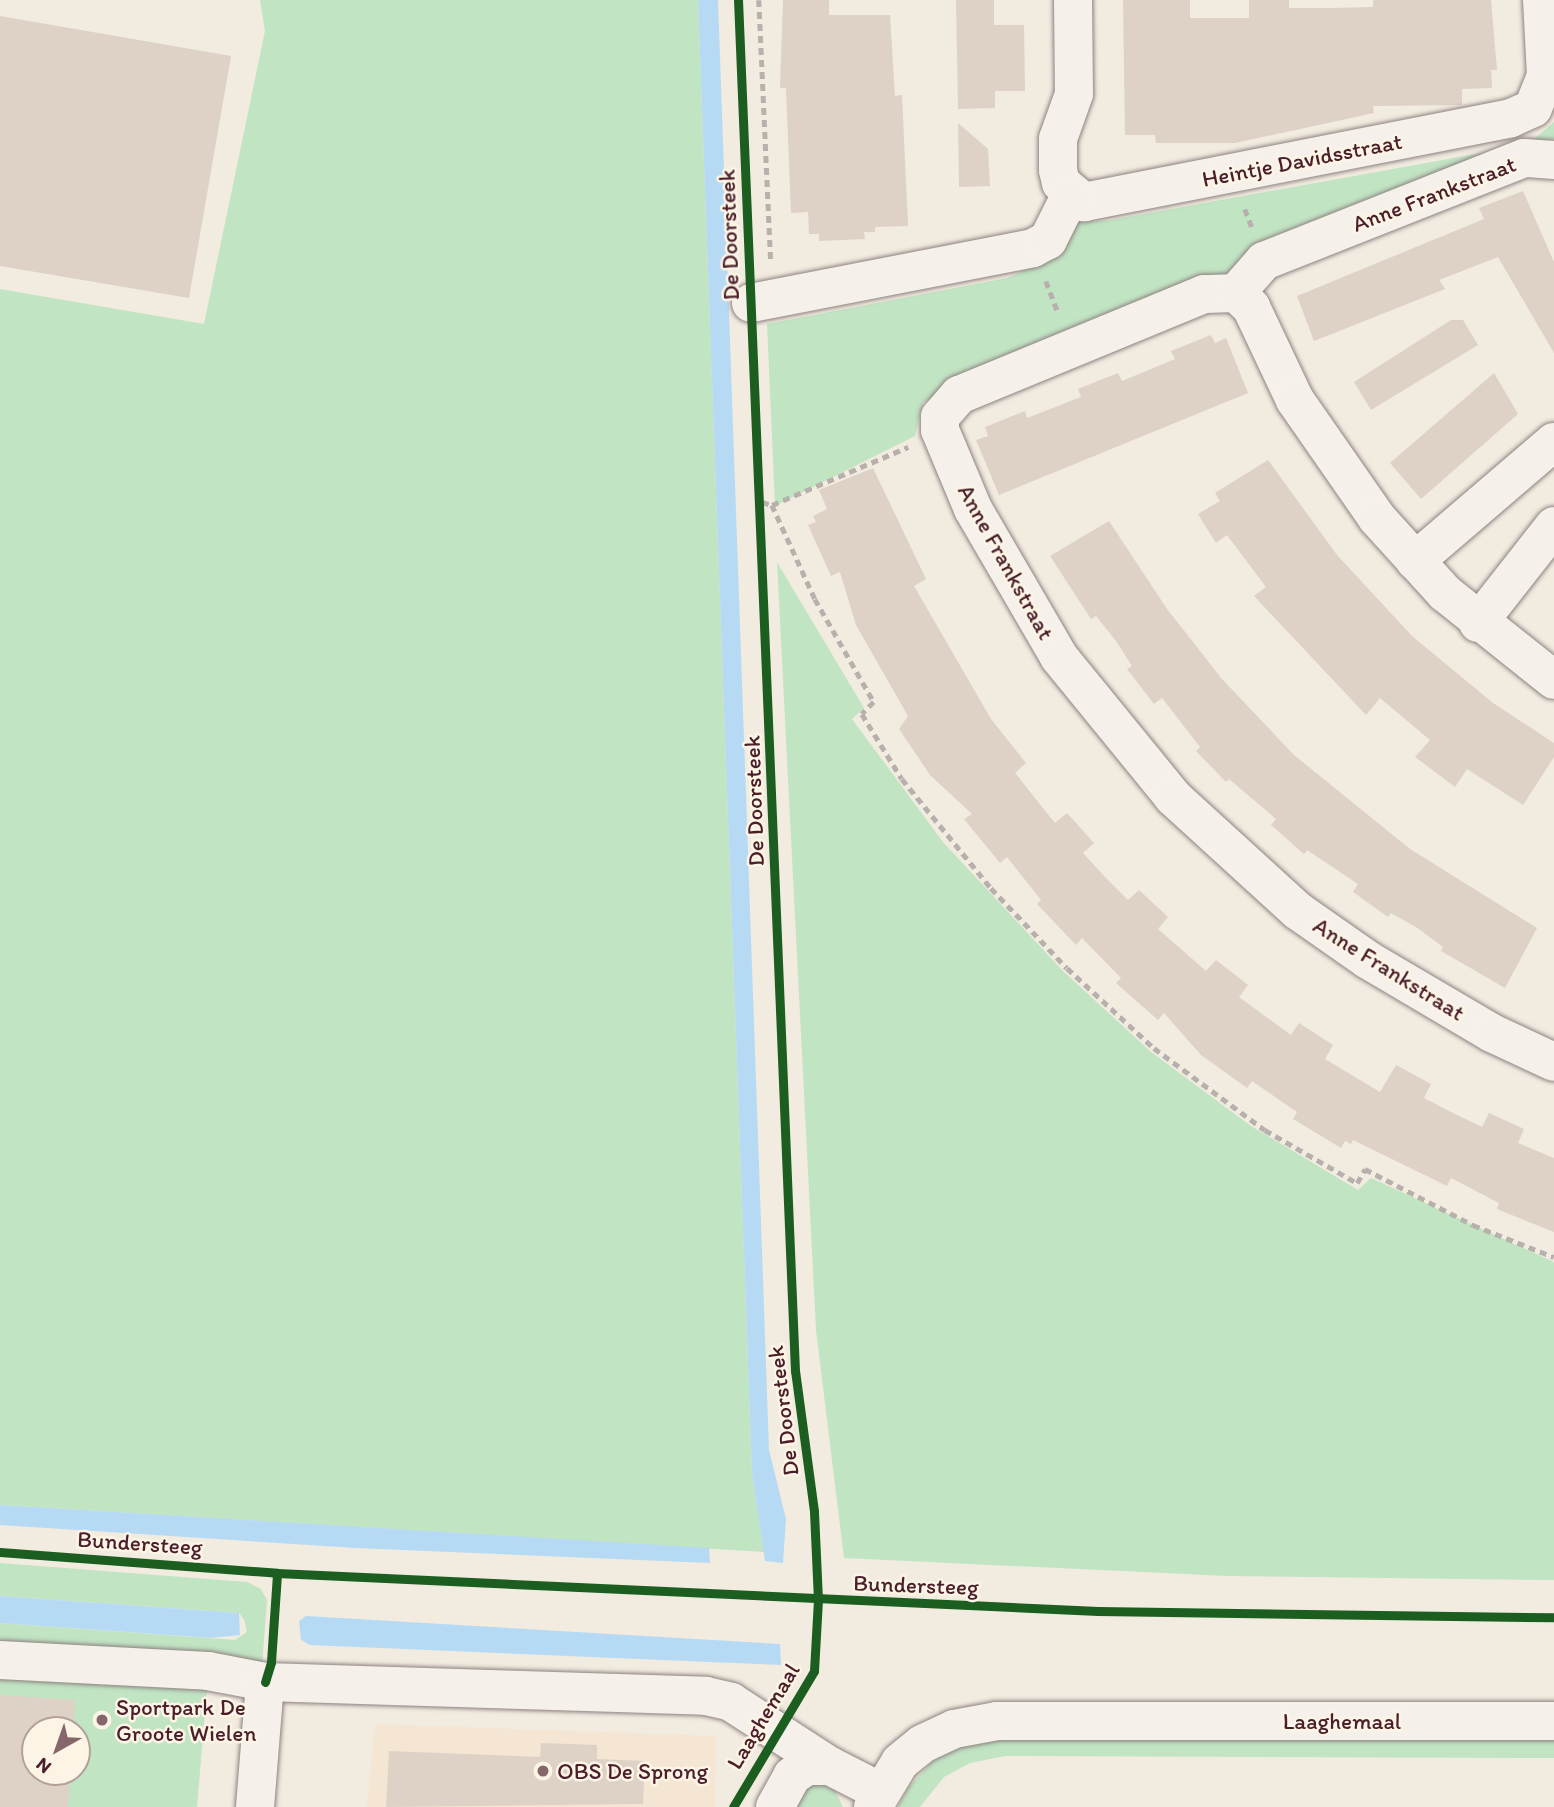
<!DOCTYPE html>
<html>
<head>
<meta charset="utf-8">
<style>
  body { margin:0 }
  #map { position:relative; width:1554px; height:1807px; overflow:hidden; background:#f2ebe0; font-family:Itim,sans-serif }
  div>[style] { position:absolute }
  .built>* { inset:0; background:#f5e6d3 }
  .green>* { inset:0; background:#c1e4c3 }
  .water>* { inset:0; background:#b6daf4 }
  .building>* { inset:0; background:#ded1c6 }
  .path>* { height:4.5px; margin-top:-2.25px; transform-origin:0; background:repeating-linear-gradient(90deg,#b7b0ac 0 7px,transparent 0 12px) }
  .roads { filter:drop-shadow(0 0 2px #8e8280) drop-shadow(0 0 2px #8e8280) }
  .minor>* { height:38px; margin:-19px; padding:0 19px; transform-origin:19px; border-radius:19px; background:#f5f1ea }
  .cycleway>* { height:9px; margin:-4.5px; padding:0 4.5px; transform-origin:4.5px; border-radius:4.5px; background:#1b5e20 }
  .dots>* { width:19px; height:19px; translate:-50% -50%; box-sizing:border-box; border:4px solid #fcf5e5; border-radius:50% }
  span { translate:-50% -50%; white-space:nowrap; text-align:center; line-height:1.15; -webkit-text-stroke:5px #fcf5e5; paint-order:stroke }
  .street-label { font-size:23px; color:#4a1f2b }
  .poi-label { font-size:23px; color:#4a1f2b }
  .left { translate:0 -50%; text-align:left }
  .north { position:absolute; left:21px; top:1716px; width:70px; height:70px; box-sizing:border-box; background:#fcf5e5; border:2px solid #b59f9b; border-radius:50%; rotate:220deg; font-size:19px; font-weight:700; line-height:28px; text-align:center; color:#4a1f2b }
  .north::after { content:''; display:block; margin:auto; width:24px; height:32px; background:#85666a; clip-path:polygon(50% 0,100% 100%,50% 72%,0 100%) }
</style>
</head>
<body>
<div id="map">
  <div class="built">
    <i style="clip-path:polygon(375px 1724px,716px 1736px,715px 1807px,367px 1807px)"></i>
  </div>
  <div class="green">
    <i style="clip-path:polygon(260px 0,698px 0,752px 1474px,764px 1552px,0 1505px,0 289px,204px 324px,265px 31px)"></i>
    <i style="clip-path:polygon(1554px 122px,1554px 139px,1534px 142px,1234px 273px,997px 365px,923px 402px,915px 436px,775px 506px,767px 324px,1007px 278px,1032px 267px,1073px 217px,1082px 222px,1111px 220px,1514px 147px,1532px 141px)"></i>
    <i style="clip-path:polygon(777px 562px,864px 708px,852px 719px,943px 842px,1063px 971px,1151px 1052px,1251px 1126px,1358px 1190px,1371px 1178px,1554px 1262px,1554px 1580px,1228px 1576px,844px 1558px,816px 1330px)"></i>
    <i style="clip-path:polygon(evenodd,0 1563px,247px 1582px,261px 1589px,267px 1600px,262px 1666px,210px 1652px,197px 1807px,0 1807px,0 1623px,235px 1640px,247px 1632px,244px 1619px,239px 1613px,0 1596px,0 1563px,35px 1730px,77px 1730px,77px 1772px,35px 1772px,35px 1730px)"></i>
    <i style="clip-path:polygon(1002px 1737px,1554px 1739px,1554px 1758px,1005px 1756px,970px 1763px,944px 1777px,920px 1807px,898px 1807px,908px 1788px,932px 1762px,962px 1745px)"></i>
    <i style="clip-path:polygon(824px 1782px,835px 1790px,843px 1807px,787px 1807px,801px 1787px)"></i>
  </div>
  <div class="water">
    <i style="clip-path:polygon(698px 0,718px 0,769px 1450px,786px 1519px,783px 1563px,765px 1561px,752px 1474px)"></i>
    <i style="clip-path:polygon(0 1505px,709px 1548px,710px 1563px,356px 1548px,0 1525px)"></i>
    <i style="clip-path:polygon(0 1596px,239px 1613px,240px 1635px,211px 1638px,0 1623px)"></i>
    <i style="clip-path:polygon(306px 1616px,780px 1644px,781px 1665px,310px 1645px,301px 1640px,299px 1621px)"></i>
  </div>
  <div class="building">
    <i style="clip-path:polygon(783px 0,829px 0,829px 15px,890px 15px,895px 96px,902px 95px,908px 226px,875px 227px,875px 232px,864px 232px,865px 239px,819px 241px,819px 234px,809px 234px,808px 212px,791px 213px,786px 88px,780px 88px)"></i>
    <i style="clip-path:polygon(956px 0,994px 0,994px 25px,1024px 25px,1025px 91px,995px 91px,995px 108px,958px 109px)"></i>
    <i style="clip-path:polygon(1123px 0,1190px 0,1190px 18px,1249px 18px,1249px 0,1289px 0,1289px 8px,1332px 8px,1373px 7px,1373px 0,1491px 0,1497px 70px,1491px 70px,1492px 88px,1462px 89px,1462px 105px,1373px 106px,1374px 113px,1235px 143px,1156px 143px,1155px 135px,1125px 135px)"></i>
    <i style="clip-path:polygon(0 16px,231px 56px,189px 298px,0 266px)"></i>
    <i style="clip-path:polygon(958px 123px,988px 149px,990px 186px,959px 187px)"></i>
    <i style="clip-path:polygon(1523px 191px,1554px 262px,1554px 353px,1498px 257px,1439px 280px,1445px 289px,1314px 341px,1297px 296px,1484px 219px,1479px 208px)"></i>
    <i style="clip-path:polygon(1451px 320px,1463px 320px,1478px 345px,1371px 410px,1354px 382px)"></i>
    <i style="clip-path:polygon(1211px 335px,1215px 343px,1226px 338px,1248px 393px,999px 495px,976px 440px,988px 436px,985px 427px,1025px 411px,1027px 418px,1081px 397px,1078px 389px,1118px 373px,1122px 381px,1175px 359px,1171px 351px)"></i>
    <i style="clip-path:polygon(1494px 373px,1518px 414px,1421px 499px,1390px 463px)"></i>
    <i style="clip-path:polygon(1268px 460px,1337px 555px,1412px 636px,1493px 703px,1554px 743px,1554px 757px,1523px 805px,1467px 769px,1455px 787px,1415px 757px,1430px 740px,1380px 698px,1366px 715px,1254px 596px,1266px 587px,1227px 535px,1216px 543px,1198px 514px,1220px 501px,1215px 493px)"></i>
    <i style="clip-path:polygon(873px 468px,926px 579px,914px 586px,991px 719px,1026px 763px,1015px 773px,1055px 823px,1067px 813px,1094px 843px,1083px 853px,1105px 877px,1128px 900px,1139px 890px,1168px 917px,1158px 929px,1206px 971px,1216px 960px,1248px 985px,1239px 997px,1291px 1035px,1299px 1023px,1333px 1045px,1325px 1059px,1380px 1092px,1396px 1065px,1431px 1084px,1424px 1098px,1453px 1113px,1482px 1127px,1489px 1113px,1524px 1129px,1518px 1143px,1554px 1158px,1554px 1232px,1497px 1209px,1499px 1203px,1451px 1178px,1447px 1186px,1353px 1140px,1351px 1144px,1345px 1141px,1341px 1148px,1293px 1119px,1297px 1112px,1252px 1081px,1247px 1088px,1201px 1055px,1164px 1013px,1158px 1020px,1116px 983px,1121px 978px,1082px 938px,1076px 945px,1037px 904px,1041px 900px,1007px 857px,1000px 863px,964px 819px,972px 814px,930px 775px,899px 729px,908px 716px,856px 625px,840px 572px,831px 576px,808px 525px,816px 522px,813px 516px,827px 509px,819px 490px)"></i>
    <i style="clip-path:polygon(1109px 521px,1167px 609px,1222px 679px,1294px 755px,1410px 849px,1537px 928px,1505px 988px,1441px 951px,1443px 947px,1416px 927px,1391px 913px,1388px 917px,1353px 892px,1358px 884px,1307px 850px,1304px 854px,1271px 825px,1276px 819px,1229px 779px,1226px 782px,1196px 751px,1200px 747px,1162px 698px,1154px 704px,1127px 669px,1132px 666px,1116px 641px,1096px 616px,1091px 619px,1050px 556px)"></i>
    <i style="clip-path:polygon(0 1695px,75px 1700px,73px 1730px,35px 1730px,35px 1772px,70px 1772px,68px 1807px,0 1807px)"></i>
    <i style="clip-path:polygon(541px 1743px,597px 1745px,597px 1759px,645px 1761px,643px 1804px,386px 1807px,389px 1751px,540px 1757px)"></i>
  </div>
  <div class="path">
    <i style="left:759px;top:0;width:261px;rotate:87.4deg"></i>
    <i style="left:1245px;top:209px;width:19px;rotate:69deg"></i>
    <i style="left:1046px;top:281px;width:36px;rotate:69deg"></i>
    <i style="left:762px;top:502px;width:10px;rotate:17deg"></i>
    <i style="left:772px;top:505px;width:103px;rotate:65.4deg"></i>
    <i style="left:815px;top:599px;width:119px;rotate:60.2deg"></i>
    <i style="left:874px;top:702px;width:17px;rotate:135deg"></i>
    <i style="left:862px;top:714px;width:76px;rotate:58.4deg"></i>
    <i style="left:902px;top:779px;width:141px;rotate:50.8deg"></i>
    <i style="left:991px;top:888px;width:110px;rotate:46.5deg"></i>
    <i style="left:1067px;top:968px;width:118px;rotate:42.6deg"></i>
    <i style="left:1154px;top:1048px;width:138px;rotate:36.5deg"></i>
    <i style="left:1265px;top:1130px;width:106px;rotate:29.9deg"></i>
    <i style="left:1357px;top:1183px;width:16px;rotate:-60deg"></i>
    <i style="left:1365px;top:1169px;width:122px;rotate:27.4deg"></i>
    <i style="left:1473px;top:1225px;width:87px;rotate:21.6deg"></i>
    <i style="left:772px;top:505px;width:148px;rotate:-23.1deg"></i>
  </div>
  <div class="roads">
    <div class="minor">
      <i style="left:1073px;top:0;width:94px;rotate:89.4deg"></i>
      <i style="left:1074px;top:94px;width:48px;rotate:109.6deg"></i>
      <i style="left:1058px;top:139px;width:31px;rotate:90deg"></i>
      <i style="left:1058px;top:170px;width:13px;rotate:77deg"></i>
      <i style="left:1061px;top:183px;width:30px;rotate:40deg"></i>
      <i style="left:1084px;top:202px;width:435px;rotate:-11.1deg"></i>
      <i style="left:1511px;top:118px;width:24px;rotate:-24deg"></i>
      <i style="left:1533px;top:108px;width:35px;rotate:-68deg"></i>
      <i style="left:1546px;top:76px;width:76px;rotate:-93deg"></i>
      <i style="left:1554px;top:160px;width:30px;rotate:-176deg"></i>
      <i style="left:1524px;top:158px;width:280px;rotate:158.4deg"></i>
      <i style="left:1264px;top:261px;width:43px;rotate:131.2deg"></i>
      <i style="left:1236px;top:293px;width:32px;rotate:178deg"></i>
      <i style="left:1204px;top:294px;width:265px;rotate:157.6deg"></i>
      <i style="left:959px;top:395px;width:29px;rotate:131deg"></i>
      <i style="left:940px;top:417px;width:13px;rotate:90deg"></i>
      <i style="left:940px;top:430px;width:86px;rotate:67.3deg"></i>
      <i style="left:973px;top:509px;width:171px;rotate:59.8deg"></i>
      <i style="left:1059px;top:657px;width:181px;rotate:50.8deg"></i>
      <i style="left:1173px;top:797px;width:169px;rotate:42.4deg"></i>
      <i style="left:1298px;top:911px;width:85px;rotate:35deg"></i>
      <i style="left:1368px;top:960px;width:144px;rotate:30.5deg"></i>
      <i style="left:1492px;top:1033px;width:68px;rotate:25.1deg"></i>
      <i style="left:1236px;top:293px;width:21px;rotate:43deg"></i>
      <i style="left:1251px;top:307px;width:103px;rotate:64.7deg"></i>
      <i style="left:1295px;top:400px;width:144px;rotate:55.2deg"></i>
      <i style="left:1377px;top:518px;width:101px;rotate:47.8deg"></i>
      <i style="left:1445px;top:593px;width:139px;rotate:38.6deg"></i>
      <i style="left:751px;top:303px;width:287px;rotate:-11deg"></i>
      <i style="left:1033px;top:248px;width:17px;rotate:-28deg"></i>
      <i style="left:1048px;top:240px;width:51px;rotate:-63.4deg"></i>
      <i style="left:1415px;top:561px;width:183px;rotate:-40.6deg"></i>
      <i style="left:1478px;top:623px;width:123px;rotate:-51.9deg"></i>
      <i style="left:0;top:1660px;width:208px;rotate:3deg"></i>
      <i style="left:208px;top:1671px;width:58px;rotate:10.9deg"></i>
      <i style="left:255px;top:1807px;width:125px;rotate:-85.4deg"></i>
      <i style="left:265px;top:1682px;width:441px;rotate:1.8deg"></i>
      <i style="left:706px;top:1696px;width:26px;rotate:13deg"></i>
      <i style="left:731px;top:1702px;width:118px;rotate:32.9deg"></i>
      <i style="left:830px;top:1766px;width:55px;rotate:27deg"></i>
      <i style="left:775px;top:1807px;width:35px;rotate:-61deg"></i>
      <i style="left:792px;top:1776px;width:18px;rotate:-34deg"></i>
      <i style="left:807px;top:1766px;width:23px"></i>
      <i style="left:873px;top:1807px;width:52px;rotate:-59deg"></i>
      <i style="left:900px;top:1762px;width:28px;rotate:-39deg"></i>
      <i style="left:922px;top:1744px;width:35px;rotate:-25deg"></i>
      <i style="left:954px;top:1729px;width:44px;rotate:-10.5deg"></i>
      <i style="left:997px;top:1721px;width:557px"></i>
    </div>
  </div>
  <div class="cycleway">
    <i style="left:0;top:1552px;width:278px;rotate:4.3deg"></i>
    <i style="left:277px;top:1573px;width:822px;rotate:2.65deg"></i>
    <i style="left:1098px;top:1611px;width:456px;rotate:0.8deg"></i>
    <i style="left:265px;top:1682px;width:21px;rotate:-73deg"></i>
    <i style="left:271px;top:1662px;width:89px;rotate:-86.1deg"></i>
    <i style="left:733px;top:1807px;width:158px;rotate:-59.2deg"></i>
    <i style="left:814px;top:1671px;width:71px;rotate:-86.8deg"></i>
    <i style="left:818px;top:1600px;width:89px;rotate:-92.6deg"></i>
    <i style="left:814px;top:1511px;width:141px;rotate:-97.7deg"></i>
    <i style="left:795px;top:1371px;width:1372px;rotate:-92.38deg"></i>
  </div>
  <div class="dots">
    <i style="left:102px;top:1720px;background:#85666a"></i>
    <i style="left:543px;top:1771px;background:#85666a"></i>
  </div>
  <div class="street-label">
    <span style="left:1302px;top:160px;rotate:-11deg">Heintje Davidsstraat</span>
    <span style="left:1434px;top:194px;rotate:-21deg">Anne Frankstraat</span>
    <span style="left:729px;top:235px;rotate:-92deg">De Doorsteek</span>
    <span style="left:1006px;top:562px;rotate:61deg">Anne Frankstraat</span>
    <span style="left:754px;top:801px;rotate:-92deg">De Doorsteek</span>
    <span style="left:1389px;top:969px;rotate:32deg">Anne Frankstraat</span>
    <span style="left:783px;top:1411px;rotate:-97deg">De Doorsteek</span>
    <span style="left:140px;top:1543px;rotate:4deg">Bundersteeg</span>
    <span style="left:916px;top:1585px;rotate:2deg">Bundersteeg</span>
    <span style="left:763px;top:1716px;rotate:-59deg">Laaghemaal</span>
    <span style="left:1342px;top:1721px">Laaghemaal</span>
  </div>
  <div class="poi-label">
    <span class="left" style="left:116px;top:1720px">Sportpark De<br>Groote Wielen</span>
    <span class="left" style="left:557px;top:1771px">OBS De Sprong</span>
  </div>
  <div class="north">N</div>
</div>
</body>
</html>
